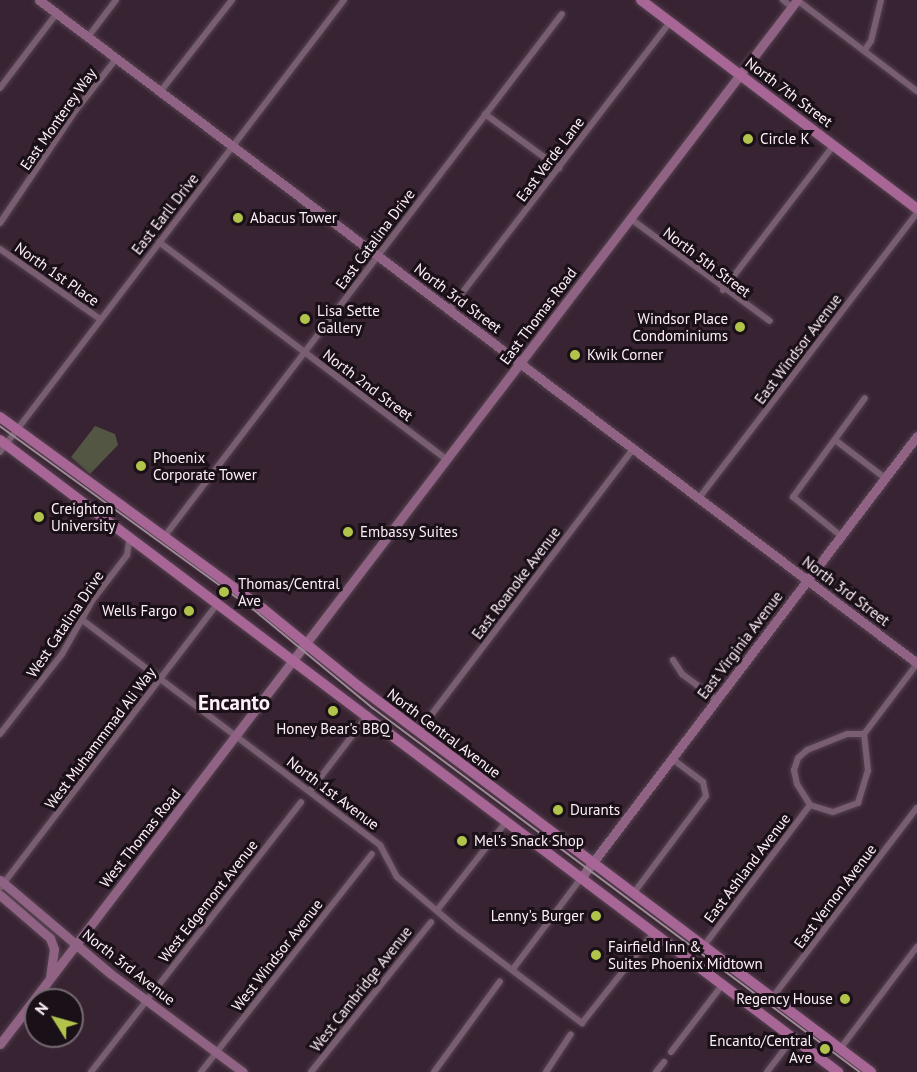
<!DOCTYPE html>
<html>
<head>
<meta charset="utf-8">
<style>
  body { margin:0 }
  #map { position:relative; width:917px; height:1072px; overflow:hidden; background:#382332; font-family:"PT Sans",sans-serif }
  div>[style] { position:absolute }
  .green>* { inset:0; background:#525642 }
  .roads { filter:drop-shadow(0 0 2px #554250) drop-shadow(0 0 2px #554250) }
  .street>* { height:6px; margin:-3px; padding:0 3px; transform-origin:3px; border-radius:3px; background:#785e70 }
  .secondary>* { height:9px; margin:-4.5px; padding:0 4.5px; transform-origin:4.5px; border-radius:4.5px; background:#906283 }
  .primary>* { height:10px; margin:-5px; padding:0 5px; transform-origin:5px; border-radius:5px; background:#a86696 }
  .tram>* { height:1.5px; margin:-0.75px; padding:0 0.75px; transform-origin:0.75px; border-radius:0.75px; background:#9d8b98 }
  .dots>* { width:16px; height:16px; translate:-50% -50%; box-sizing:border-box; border:3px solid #1a1017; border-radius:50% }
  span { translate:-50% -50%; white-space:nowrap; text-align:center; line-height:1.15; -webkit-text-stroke:6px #1a1017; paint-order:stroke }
  .street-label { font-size:15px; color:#feeff9 }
  .poi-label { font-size:15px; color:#feeff9 }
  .left { translate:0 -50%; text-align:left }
  .right { translate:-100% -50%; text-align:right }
  .district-label { font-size:21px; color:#feeff9; font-weight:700 }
  .north { position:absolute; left:24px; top:988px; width:60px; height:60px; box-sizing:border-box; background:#1a1017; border:2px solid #756971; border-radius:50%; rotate:307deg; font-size:16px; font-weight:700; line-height:24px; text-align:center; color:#feeff9 }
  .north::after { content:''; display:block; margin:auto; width:21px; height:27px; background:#b2c34c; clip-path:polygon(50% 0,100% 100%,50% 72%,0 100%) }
</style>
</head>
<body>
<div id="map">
  <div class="green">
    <i style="clip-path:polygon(95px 426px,115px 434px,118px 445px,90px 474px,71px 457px)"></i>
  </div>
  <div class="roads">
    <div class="street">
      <i style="left:783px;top:0;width:11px;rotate:38deg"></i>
      <i style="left:797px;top:0;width:151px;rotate:37.2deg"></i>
      <i style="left:88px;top:37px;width:46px;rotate:-52.9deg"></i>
      <i style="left:864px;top:51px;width:12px;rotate:-55deg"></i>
      <i style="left:871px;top:41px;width:42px;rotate:-76.3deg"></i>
      <i style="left:0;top:88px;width:94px;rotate:-52.8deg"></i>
      <i style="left:160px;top:92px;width:117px;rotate:-52deg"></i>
      <i style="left:485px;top:114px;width:92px;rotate:36.1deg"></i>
      <i style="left:631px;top:219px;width:172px;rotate:36.3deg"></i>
      <i style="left:0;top:223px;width:136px;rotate:-56.1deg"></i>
      <i style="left:76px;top:110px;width:65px;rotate:-51.9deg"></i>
      <i style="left:159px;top:242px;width:361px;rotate:37.1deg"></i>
      <i style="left:0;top:249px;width:122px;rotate:35deg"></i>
      <i style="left:723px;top:290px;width:183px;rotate:-52.6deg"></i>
      <i style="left:449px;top:310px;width:363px;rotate:-52.5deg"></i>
      <i style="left:835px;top:440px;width:63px;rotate:37.2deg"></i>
      <i style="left:0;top:452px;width:568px;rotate:-52.73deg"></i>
      <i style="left:699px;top:498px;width:359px;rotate:-52.6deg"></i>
      <i style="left:841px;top:536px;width:62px;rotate:-140.9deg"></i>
      <i style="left:793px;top:497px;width:122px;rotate:-54deg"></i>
      <i style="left:164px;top:537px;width:657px;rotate:-52.73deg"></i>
      <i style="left:81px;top:619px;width:375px;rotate:37.1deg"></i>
      <i style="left:380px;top:845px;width:36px;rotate:62deg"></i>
      <i style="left:397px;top:877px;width:80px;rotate:40.4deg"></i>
      <i style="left:458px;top:929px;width:156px;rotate:37.2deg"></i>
      <i style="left:582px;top:1023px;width:116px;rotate:-51.6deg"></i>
      <i style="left:673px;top:660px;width:17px;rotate:57deg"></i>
      <i style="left:682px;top:674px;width:44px;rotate:36.6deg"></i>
      <i style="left:419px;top:731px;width:354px;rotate:-52.8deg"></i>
      <i style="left:0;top:734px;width:101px;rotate:-52.2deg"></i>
      <i style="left:62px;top:654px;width:61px;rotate:-60.5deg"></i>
      <i style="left:92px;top:601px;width:58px;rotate:-52.7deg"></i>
      <i style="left:127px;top:555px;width:18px;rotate:-81deg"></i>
      <i style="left:864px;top:734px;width:17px;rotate:180deg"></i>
      <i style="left:847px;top:734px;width:43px;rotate:158.2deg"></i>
      <i style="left:807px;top:750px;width:12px;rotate:138deg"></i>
      <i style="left:798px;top:758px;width:13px;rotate:108deg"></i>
      <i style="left:794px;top:770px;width:14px;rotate:78deg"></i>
      <i style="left:797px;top:784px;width:25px;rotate:58deg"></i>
      <i style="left:810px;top:805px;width:24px;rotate:17deg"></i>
      <i style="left:833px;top:812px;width:27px;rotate:-20deg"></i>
      <i style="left:858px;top:803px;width:34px;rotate:-73deg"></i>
      <i style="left:868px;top:771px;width:37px;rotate:-96deg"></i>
      <i style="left:864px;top:734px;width:88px;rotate:-52.9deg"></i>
      <i style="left:310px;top:791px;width:96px;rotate:-52.7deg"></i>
      <i style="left:0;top:888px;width:359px;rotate:-52.6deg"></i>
      <i style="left:633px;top:894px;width:122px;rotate:-53.3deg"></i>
      <i style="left:706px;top:796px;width:14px;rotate:-102deg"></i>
      <i style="left:703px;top:782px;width:38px;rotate:-143deg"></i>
      <i style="left:438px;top:909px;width:110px;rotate:-52deg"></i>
      <i style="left:703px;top:947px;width:178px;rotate:-53deg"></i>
      <i style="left:513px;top:969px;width:114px;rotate:-53.2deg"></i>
      <i style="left:772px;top:998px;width:239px;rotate:-52.7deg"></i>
      <i style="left:840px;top:1049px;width:128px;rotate:-53deg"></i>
      <i style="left:671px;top:1052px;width:86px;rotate:-52.6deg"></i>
      <i style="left:91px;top:1072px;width:342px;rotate:-52.1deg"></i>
      <i style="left:201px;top:1072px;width:277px;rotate:-51.9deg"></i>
      <i style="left:311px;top:1072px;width:192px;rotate:-51.3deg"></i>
      <i style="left:434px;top:1072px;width:112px;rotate:-54deg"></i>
      <i style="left:546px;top:1072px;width:45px;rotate:-56.7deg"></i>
      <i style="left:656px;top:1072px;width:13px;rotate:-51deg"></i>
      <i style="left:767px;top:1072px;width:43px;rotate:-52.6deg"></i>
    </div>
    <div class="secondary">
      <i style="left:39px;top:0;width:1100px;rotate:37.06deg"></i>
      <i style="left:581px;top:878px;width:555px;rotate:-52.76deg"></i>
      <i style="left:0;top:880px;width:145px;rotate:40.3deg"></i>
      <i style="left:111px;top:974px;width:164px;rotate:36.6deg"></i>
      <i style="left:0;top:895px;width:66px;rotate:40.7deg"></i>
      <i style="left:50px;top:938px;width:12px;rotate:70deg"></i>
      <i style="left:54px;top:949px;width:29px;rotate:98deg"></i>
      <i style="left:0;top:1044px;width:1313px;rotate:-52.64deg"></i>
    </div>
    <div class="primary">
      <i style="left:641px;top:0;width:346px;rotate:37.1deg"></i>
      <i style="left:0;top:417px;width:326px;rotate:36.1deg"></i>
      <i style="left:263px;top:609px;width:122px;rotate:39deg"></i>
      <i style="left:358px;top:686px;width:642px;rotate:36.96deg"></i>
      <i style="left:0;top:440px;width:1050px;rotate:37.02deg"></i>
    </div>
  </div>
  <div class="tram">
    <i style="left:0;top:426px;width:319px;rotate:35.9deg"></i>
    <i style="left:258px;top:613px;width:149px;rotate:39.6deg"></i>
    <i style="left:373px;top:708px;width:608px;rotate:36.78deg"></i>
  </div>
  <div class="dots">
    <i style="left:748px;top:139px;background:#b2c34c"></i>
    <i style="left:238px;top:218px;background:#b2c34c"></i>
    <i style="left:305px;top:319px;background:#b2c34c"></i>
    <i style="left:740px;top:327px;background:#b2c34c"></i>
    <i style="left:575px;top:355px;background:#b2c34c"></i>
    <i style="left:141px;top:466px;background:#b2c34c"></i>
    <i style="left:39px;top:517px;background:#b2c34c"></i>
    <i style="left:348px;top:532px;background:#b2c34c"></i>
    <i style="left:224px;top:592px;background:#b2c34c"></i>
    <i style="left:189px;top:611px;background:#b2c34c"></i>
    <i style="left:333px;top:711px;background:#b2c34c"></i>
    <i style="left:558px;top:810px;background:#b2c34c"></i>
    <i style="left:462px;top:841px;background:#b2c34c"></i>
    <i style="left:596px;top:916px;background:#b2c34c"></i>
    <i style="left:596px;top:955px;background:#b2c34c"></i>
    <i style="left:845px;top:999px;background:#b2c34c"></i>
    <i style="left:825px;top:1049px;background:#b2c34c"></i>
  </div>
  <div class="street-label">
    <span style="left:789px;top:92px;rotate:37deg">North 7th Street</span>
    <span style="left:58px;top:119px;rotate:-55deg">East Monterey Way</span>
    <span style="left:550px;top:159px;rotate:-53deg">East Verde Lane</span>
    <span style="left:165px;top:214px;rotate:-52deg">East Earll Drive</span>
    <span style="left:375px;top:239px;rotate:-53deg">East Catalina Drive</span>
    <span style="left:707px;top:262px;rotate:37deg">North 5th Street</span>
    <span style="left:57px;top:274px;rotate:35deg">North 1st Place</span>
    <span style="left:458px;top:298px;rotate:37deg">North 3rd Street</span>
    <span style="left:538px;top:316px;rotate:-53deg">East Thomas Road</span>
    <span style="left:798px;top:349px;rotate:-53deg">East Windsor Avenue</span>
    <span style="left:368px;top:385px;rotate:37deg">North 2nd Street</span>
    <span style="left:516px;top:583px;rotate:-53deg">East Roanoke Avenue</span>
    <span style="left:846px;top:591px;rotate:37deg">North 3rd Street</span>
    <span style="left:65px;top:624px;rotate:-56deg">West Catalina Drive</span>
    <span style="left:740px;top:645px;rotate:-53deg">East Virginia Avenue</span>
    <span style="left:444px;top:733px;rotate:37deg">North Central Avenue</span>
    <span style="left:100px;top:738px;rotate:-53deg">West Muhammmad Ali Way</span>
    <span style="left:333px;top:793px;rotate:37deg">North 1st Avenue</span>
    <span style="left:140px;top:838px;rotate:-52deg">West Thomas Road</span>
    <span style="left:747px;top:868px;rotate:-53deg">East Ashland Avenue</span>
    <span style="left:835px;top:896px;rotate:-53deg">East Vernon Avenue</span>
    <span style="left:208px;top:901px;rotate:-52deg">West Edgemont Avenue</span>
    <span style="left:277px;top:955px;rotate:-52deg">West Windsor Avenue</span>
    <span style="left:129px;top:967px;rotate:38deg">North 3rd Avenue</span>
    <span style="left:361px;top:989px;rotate:-52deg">West Cambridge Avenue</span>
  </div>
  <div class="poi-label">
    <span class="left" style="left:760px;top:139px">Circle K</span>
    <span class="left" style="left:250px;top:218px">Abacus Tower</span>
    <span class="left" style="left:317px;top:319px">Lisa Sette<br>Gallery</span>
    <span class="right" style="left:728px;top:327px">Windsor Place<br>Condominiums</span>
    <span class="left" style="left:587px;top:355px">Kwik Corner</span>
    <span class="left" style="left:153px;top:466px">Phoenix<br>Corporate Tower</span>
    <span class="left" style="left:51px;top:517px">Creighton<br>University</span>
    <span class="left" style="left:360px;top:532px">Embassy Suites</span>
    <span class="left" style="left:238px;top:592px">Thomas/Central<br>Ave</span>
    <span class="right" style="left:177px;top:611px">Wells Fargo</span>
    <span style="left:333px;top:729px">Honey Bear's BBQ</span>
    <span class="left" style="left:570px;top:810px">Durants</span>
    <span class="left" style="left:474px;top:841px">Mel's Snack Shop</span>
    <span class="right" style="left:584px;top:916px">Lenny's Burger</span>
    <span class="left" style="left:608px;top:955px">Fairfield Inn &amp;<br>Suites Phoenix Midtown</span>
    <span class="right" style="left:833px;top:999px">Regency House</span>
    <span class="right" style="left:812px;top:1049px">Encanto/Central<br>Ave</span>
  </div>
  <div class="district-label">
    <span style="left:234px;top:703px">Encanto</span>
  </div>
  <div class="north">N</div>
</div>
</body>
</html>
